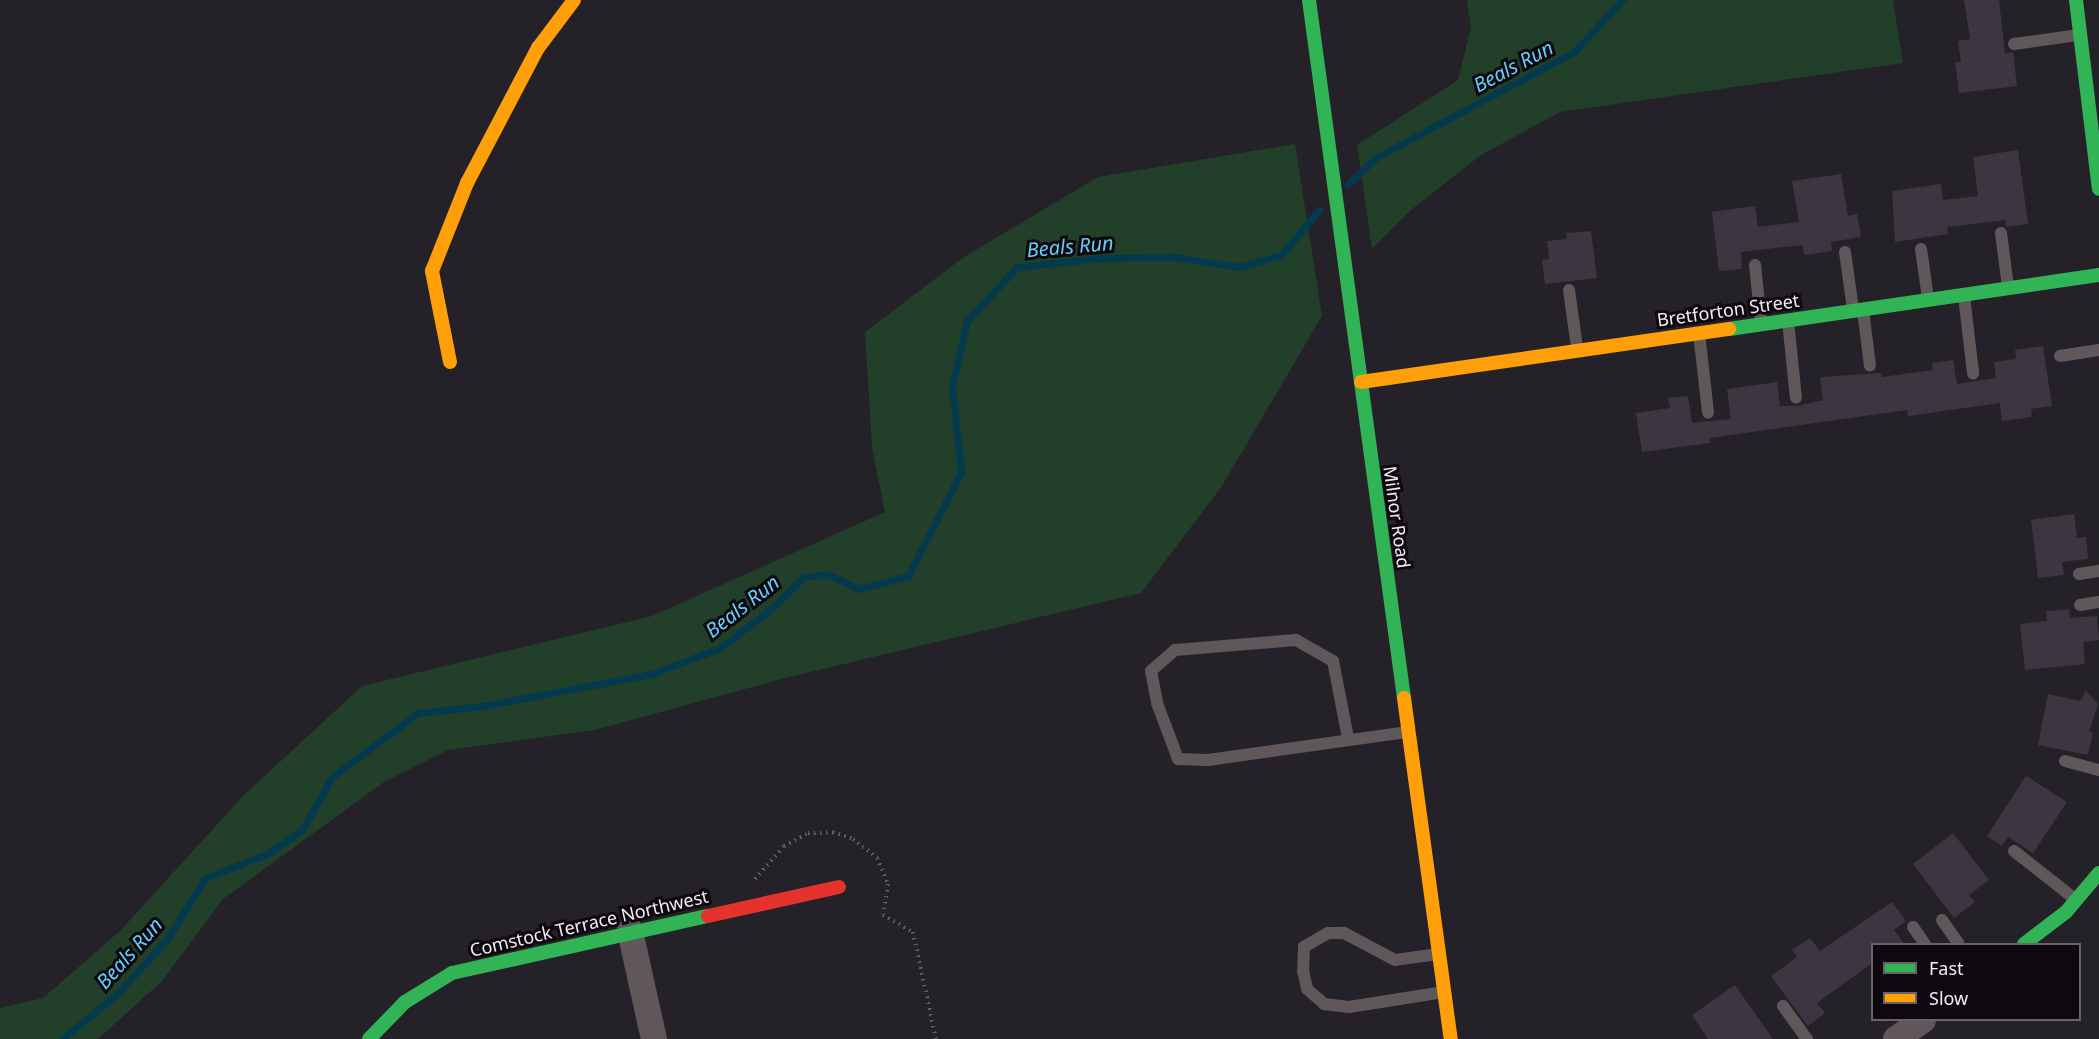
<!DOCTYPE html>
<html>
<head>
<meta charset="utf-8">
<style>
  body { margin:0 }
  #map { position:relative; width:2099px; height:1039px; overflow:hidden; background:#252128; font-family:"Noto Sans",sans-serif }
  div>[style] { position:absolute }
  .green>* { inset:0; background:#223f29 }
  .stream>* { height:7px; margin:-3.5px; padding:0 3.5px; transform-origin:3.5px; border-radius:3.5px; background:#033a4d }
  .building>* { inset:0; background:#3d3641 }
  .path>* { height:4px; margin-top:-2px; transform-origin:0; background:repeating-linear-gradient(90deg,#645e63 0 1.5px,transparent 0 6px) }
  .lane>* { height:12px; margin:-6px; padding:0 6px; transform-origin:6px; border-radius:6px; background:#60575b }
  .street>* { height:26px; margin:-13px; padding:0 13px; transform-origin:13px; border-radius:13px; background:#60575b }
  .fast>* { height:14px; margin:-7px; padding:0 7px; transform-origin:7px; border-radius:7px; background:#30b455 }
  .slow>* { height:14px; margin:-7px; padding:0 7px; transform-origin:7px; border-radius:7px; background:#ff9f0a }
  .jam>* { height:14px; margin:-7px; padding:0 7px; transform-origin:7px; border-radius:7px; background:#e5322d }
  span { translate:-50% -50%; white-space:nowrap; text-align:center; line-height:1.15; -webkit-text-stroke:6px #0d090f; paint-order:stroke }
  .street-label { font-size:18px; color:#f1ebf4 }
  .water-label { font-size:20px; color:#65cdf8; font-style:italic }
  .legend { position:absolute; left:1871px; top:943px; width:210px; height:78px; box-sizing:border-box; background:#0d090f; border:2px solid #68636b; margin:0; padding:8px 10px; list-style:none; font-size:18px; color:#f1ebf4 }
  .legend li { display:flex; align-items:center; gap:12px; height:30px }
  .legend b { width:30px; border:2px solid #68636b }
</style>
</head>
<body>
<div id="map">
  <div class="green">
    <i style="clip-path:polygon(1467px 0,1893px 0,1903px 63px,1560px 112px,1481px 155px,1411px 210px,1372px 249px,1357px 145px,1458px 80px,1471px 27px)"></i>
    <i style="clip-path:polygon(1295px 144px,1322px 316px,1222px 486px,1141px 593px,781px 679px,595px 730px,448px 750px,384px 782px,223px 899px,162px 981px,98px 1039px,0 1039px,0 1008px,43px 998px,120px 931px,243px 796px,362px 686px,652px 616px,885px 512px,872px 448px,865px 332px,964px 257px,1098px 177px)"></i>
  </div>
  <div class="stream">
    <i style="left:1348px;top:184px;width:40px;rotate:-43deg"></i>
    <i style="left:1377px;top:157px;width:223px;rotate:-28.1deg"></i>
    <i style="left:1574px;top:52px;width:71px;rotate:-47.3deg"></i>
    <i style="left:62px;top:1039px;width:71px;rotate:-39.3deg"></i>
    <i style="left:117px;top:994px;width:76px;rotate:-47.7deg"></i>
    <i style="left:168px;top:938px;width:70px;rotate:-58.3deg"></i>
    <i style="left:205px;top:878px;width:66px;rotate:-21.2deg"></i>
    <i style="left:267px;top:854px;width:42px;rotate:-34.4deg"></i>
    <i style="left:302px;top:830px;width:61px;rotate:-60.5deg"></i>
    <i style="left:332px;top:777px;width:107px;rotate:-36.7deg"></i>
    <i style="left:418px;top:713px;width:65px;rotate:-6.1deg"></i>
    <i style="left:483px;top:706px;width:171px;rotate:-10.8deg"></i>
    <i style="left:651px;top:674px;width:74px;rotate:-20.6deg"></i>
    <i style="left:720px;top:648px;width:67px;rotate:-37.7deg"></i>
    <i style="left:773px;top:607px;width:43px;rotate:-44.1deg"></i>
    <i style="left:804px;top:577px;width:23px;rotate:-7deg"></i>
    <i style="left:827px;top:574px;width:35px;rotate:25deg"></i>
    <i style="left:859px;top:589px;width:51px;rotate:-14.9deg"></i>
    <i style="left:908px;top:576px;width:117px;rotate:-63deg"></i>
    <i style="left:961px;top:472px;width:86px;rotate:-96deg"></i>
    <i style="left:952px;top:386px;width:67px;rotate:-77deg"></i>
    <i style="left:967px;top:321px;width:74px;rotate:-47.2deg"></i>
    <i style="left:1017px;top:267px;width:84px;rotate:-6.1deg"></i>
    <i style="left:1101px;top:258px;width:73px;rotate:-0.8deg"></i>
    <i style="left:1174px;top:257px;width:66px;rotate:8.7deg"></i>
    <i style="left:1239px;top:267px;width:44px;rotate:-15.9deg"></i>
    <i style="left:1281px;top:255px;width:59px;rotate:-49.8deg"></i>
  </div>
  <div class="building">
    <i style="clip-path:polygon(1964px 0,1999px 0,2005px 53px,2013px 52px,2017px 86px,1959px 93px,1955px 62px,1961px 62px,1958px 41px,1970px 39px)"></i>
    <i style="clip-path:polygon(2018px 150px,2028px 224px,2006px 227px,2005px 220px,1947px 227px,1948px 234px,1895px 242px,1892px 191px,1941px 184px,1943px 200px,1978px 196px,1973px 157px)"></i>
    <i style="clip-path:polygon(1841px 174px,1848px 216px,1857px 214px,1861px 237px,1831px 242px,1832px 251px,1804px 255px,1802px 245px,1741px 252px,1742px 269px,1719px 271px,1712px 212px,1755px 206px,1758px 227px,1799px 222px,1792px 181px)"></i>
    <i style="clip-path:polygon(1591px 231px,1597px 278px,1545px 284px,1542px 260px,1549px 259px,1547px 241px,1567px 239px,1566px 233px)"></i>
    <i style="clip-path:polygon(2043px 346px,2052px 406px,2031px 409px,2032px 417px,2002px 421px,2000px 403px,1908px 416px,1907px 410px,1710px 438px,1710px 443px,1642px 452px,1636px 413px,1670px 408px,1668px 398px,1688px 396px,1692px 423px,1731px 419px,1727px 389px,1777px 382px,1780px 406px,1797px 406px,1823px 400px,1820px 377px,1881px 373px,1882px 377px,1933px 370px,1932px 363px,1953px 360px,1957px 384px,1996px 378px,1994px 362px,2016px 359px,2015px 350px)"></i>
    <i style="clip-path:polygon(2074px 514px,2077px 538px,2086px 537px,2088px 559px,2062px 562px,2064px 575px,2038px 578px,2031px 520px)"></i>
    <i style="clip-path:polygon(2069px 609px,2070px 618px,2097px 616px,2099px 640px,2083px 642px,2085px 664px,2025px 670px,2020px 624px,2047px 621px,2046px 611px)"></i>
    <i style="clip-path:polygon(2086px 691px,2098px 704px,2089px 731px,2093px 732px,2088px 755px,2038px 745px,2048px 694px,2080px 701px)"></i>
    <i style="clip-path:polygon(2026px 776px,2067px 802px,2033px 853px,2008px 837px,2002px 846px,1987px 836px)"></i>
    <i style="clip-path:polygon(1953px 833px,1989px 880px,1969px 895px,1975px 902px,1954px 918px,1913px 864px)"></i>
    <i style="clip-path:polygon(1892px 902px,1906px 921px,1894px 930px,1905px 945px,1872px 945px,1872px 963px,1817px 1003px,1825px 1013px,1808px 1026px,1771px 976px,1797px 957px,1792px 950px,1810px 938px,1820px 951px)"></i>
    <i style="clip-path:polygon(1735px 985px,1773px 1039px,1708px 1039px,1692px 1015px)"></i>
  </div>
  <div class="path">
    <i style="left:755px;top:879px;width:44px;rotate:-48.7deg"></i>
    <i style="left:784px;top:846px;width:27px;rotate:-28deg"></i>
    <i style="left:808px;top:833px;width:25px;rotate:-2deg"></i>
    <i style="left:833px;top:832px;width:21px;rotate:19deg"></i>
    <i style="left:853px;top:839px;width:31px;rotate:38deg"></i>
    <i style="left:877px;top:858px;width:28px;rotate:67deg"></i>
    <i style="left:888px;top:884px;width:31px;rotate:99deg"></i>
    <i style="left:883px;top:915px;width:34px;rotate:30deg"></i>
    <i style="left:913px;top:932px;width:109px;rotate:77.9deg"></i>
  </div>
  <div class="lane">
    <i style="left:2014px;top:44px;width:66px;rotate:-7.9deg"></i>
    <i style="left:2001px;top:233px;width:54px;rotate:82.6deg"></i>
    <i style="left:1921px;top:249px;width:49px;rotate:81.9deg"></i>
    <i style="left:1845px;top:252px;width:58px;rotate:82deg"></i>
    <i style="left:1755px;top:265px;width:57px;rotate:84deg"></i>
    <i style="left:1569px;top:290px;width:59px;rotate:82.1deg"></i>
    <i style="left:1964px;top:296px;width:78px;rotate:83.3deg"></i>
    <i style="left:1863px;top:310px;width:56px;rotate:82.9deg"></i>
    <i style="left:1788px;top:321px;width:77px;rotate:84.1deg"></i>
    <i style="left:1699px;top:333px;width:80px;rotate:83.5deg"></i>
    <i style="left:2060px;top:356px;width:39px;rotate:-9deg"></i>
    <i style="left:2079px;top:574px;width:20px;rotate:-9deg"></i>
    <i style="left:2080px;top:605px;width:19px;rotate:-9deg"></i>
    <i style="left:1348px;top:738px;width:78px;rotate:-101deg"></i>
    <i style="left:1333px;top:661px;width:43px;rotate:-150.4deg"></i>
    <i style="left:1296px;top:640px;width:121px;rotate:175.3deg"></i>
    <i style="left:1175px;top:650px;width:32px;rotate:139deg"></i>
    <i style="left:1151px;top:671px;width:33px;rotate:79deg"></i>
    <i style="left:1157px;top:703px;width:60px;rotate:69.4deg"></i>
    <i style="left:1178px;top:759px;width:30px;rotate:2deg"></i>
    <i style="left:1208px;top:760px;width:202px;rotate:-8deg"></i>
    <i style="left:2065px;top:761px;width:35px;rotate:15deg"></i>
    <i style="left:2014px;top:851px;width:78px;rotate:38.2deg"></i>
    <i style="left:1942px;top:920px;width:29px;rotate:55deg"></i>
    <i style="left:1913px;top:927px;width:21px;rotate:55deg"></i>
    <i style="left:1438px;top:954px;width:43px;rotate:172.1deg"></i>
    <i style="left:1395px;top:960px;width:58px;rotate:-152.1deg"></i>
    <i style="left:1344px;top:933px;width:16px;rotate:180deg"></i>
    <i style="left:1328px;top:933px;width:28px;rotate:150deg"></i>
    <i style="left:1304px;top:947px;width:24px;rotate:92deg"></i>
    <i style="left:1303px;top:971px;width:18px;rotate:77deg"></i>
    <i style="left:1307px;top:989px;width:23px;rotate:41deg"></i>
    <i style="left:1324px;top:1004px;width:25px;rotate:7deg"></i>
    <i style="left:1349px;top:1007px;width:96px;rotate:-9deg"></i>
    <i style="left:1783px;top:1006px;width:41px;rotate:54deg"></i>
  </div>
  <div class="street">
    <i style="left:630px;top:931px;width:111px;rotate:77.5deg"></i>
    <i style="left:1896px;top:1039px;width:33px;rotate:-35deg"></i>
  </div>
  <div class="fast">
    <i style="left:1309px;top:0;width:704px;rotate:82.25deg"></i>
    <i style="left:2076px;top:0;width:190px;rotate:83.1deg"></i>
    <i style="left:1729px;top:329px;width:374px;rotate:-8.3deg"></i>
    <i style="left:2024px;top:944px;width:53px;rotate:-37.3deg"></i>
    <i style="left:2066px;top:912px;width:51px;rotate:-49.8deg"></i>
    <i style="left:369px;top:1039px;width:52px;rotate:-45.8deg"></i>
    <i style="left:405px;top:1002px;width:55px;rotate:-31.7deg"></i>
    <i style="left:452px;top:973px;width:262px;rotate:-12.6deg"></i>
  </div>
  <div class="slow">
    <i style="left:450px;top:362px;width:93px;rotate:-101.2deg"></i>
    <i style="left:432px;top:271px;width:95px;rotate:-68.3deg"></i>
    <i style="left:467px;top:183px;width:153px;rotate:-62.3deg"></i>
    <i style="left:538px;top:48px;width:60px;rotate:-53.1deg"></i>
    <i style="left:1361px;top:382px;width:372px;rotate:-8.2deg"></i>
    <i style="left:1404px;top:698px;width:344px;rotate:82.2deg"></i>
  </div>
  <div class="jam">
    <i style="left:708px;top:916px;width:134px;rotate:-12.5deg"></i>
  </div>
  <div class="street-label">
    <span style="left:1728px;top:310px;rotate:-8deg">Bretforton Street</span>
    <span style="left:1397px;top:517px;rotate:82deg">Milnor Road</span>
    <span style="left:589px;top:923px;rotate:-13deg">Comstock Terrace Northwest</span>
  </div>
  <div class="water-label">
    <span style="left:1513px;top:66px;rotate:-28deg">Beals Run</span>
    <span style="left:1070px;top:246px;rotate:-5deg">Beals Run</span>
    <span style="left:742px;top:606px;rotate:-38deg">Beals Run</span>
    <span style="left:129px;top:953px;rotate:-48deg">Beals Run</span>
  </div>
  <ul class="legend">
  <li><b style="height:8px;background:#30b455"></b>Fast</li>
  <li><b style="height:8px;background:#ff9f0a"></b>Slow</li>
  </ul>
</div>
</body>
</html>
